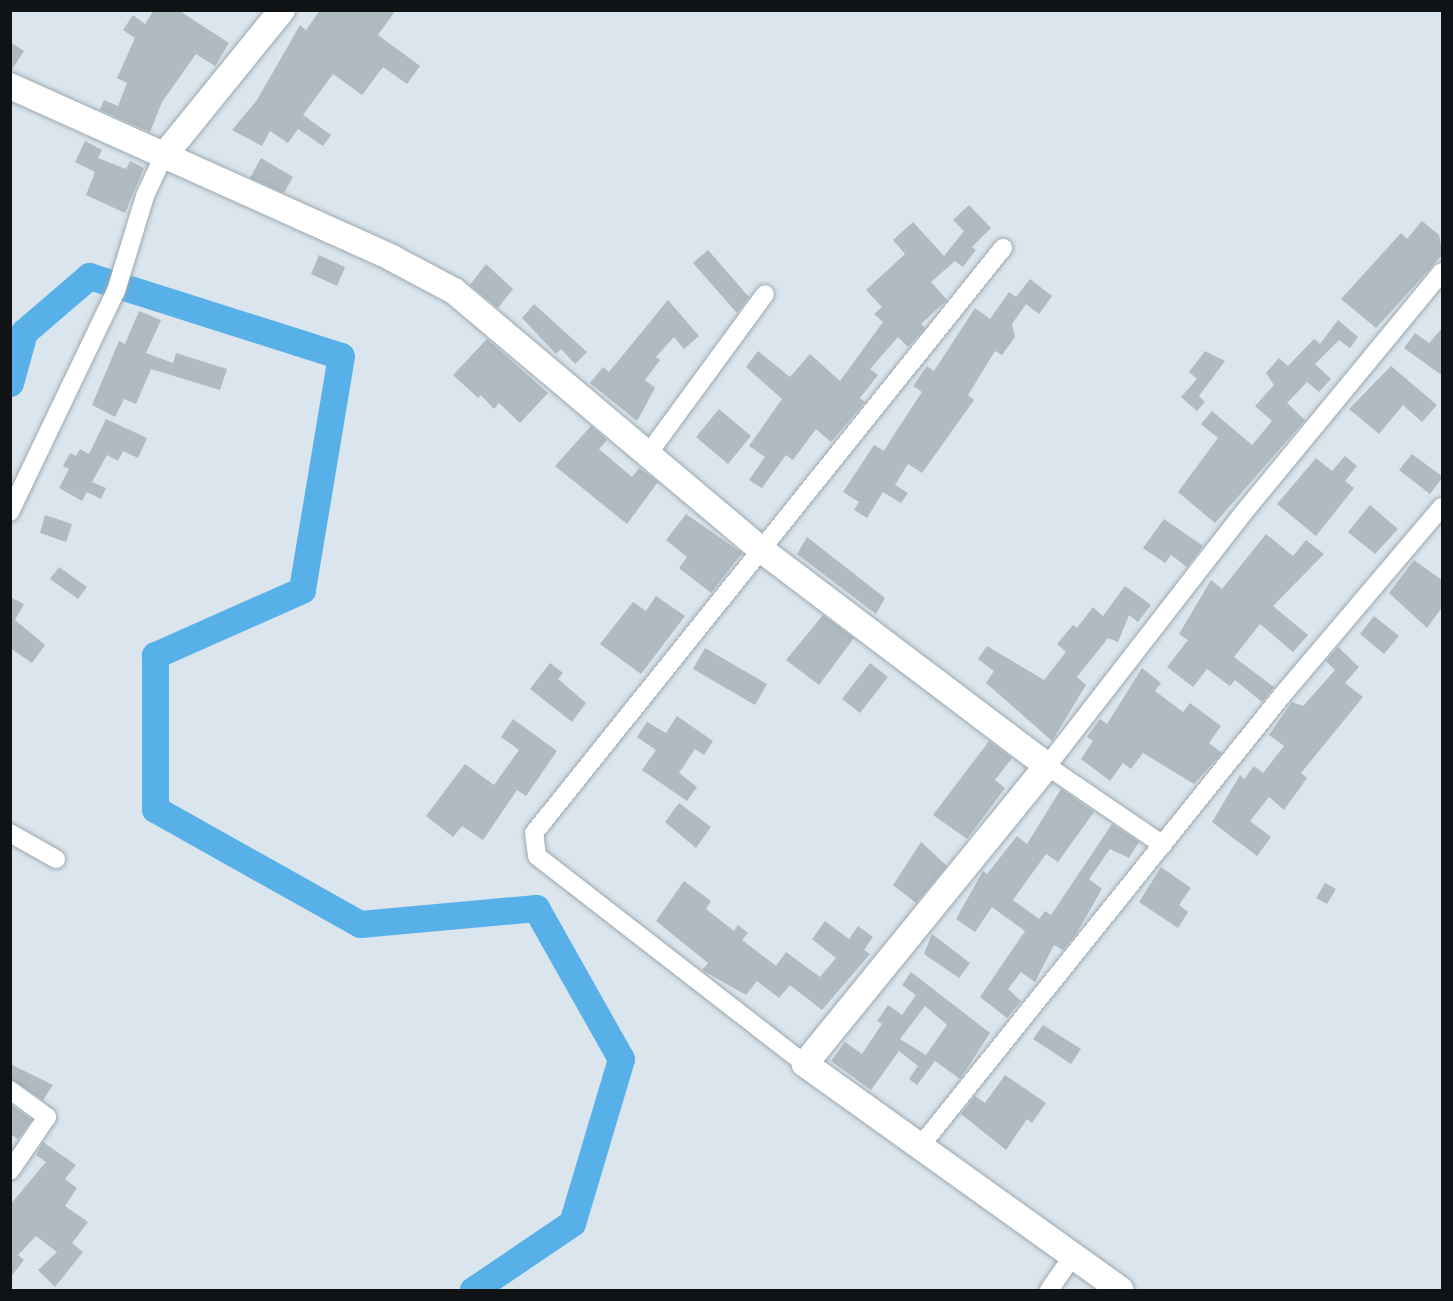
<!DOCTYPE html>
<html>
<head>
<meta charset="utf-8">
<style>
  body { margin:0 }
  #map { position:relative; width:1453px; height:1301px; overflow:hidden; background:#dae5ed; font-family:"Sofia Sans Condensed",sans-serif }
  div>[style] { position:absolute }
  .river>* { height:27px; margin:-13.5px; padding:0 13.5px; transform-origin:13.5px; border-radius:13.5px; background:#58b0e8 }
  .building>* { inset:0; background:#afbac1 }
  .roads { filter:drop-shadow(0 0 2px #9da8b0) drop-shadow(0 0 2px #9da8b0) }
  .street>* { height:18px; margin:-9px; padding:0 9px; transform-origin:9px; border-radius:9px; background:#fff }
  .secondary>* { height:26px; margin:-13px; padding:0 13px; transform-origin:13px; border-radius:13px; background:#fff }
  span { translate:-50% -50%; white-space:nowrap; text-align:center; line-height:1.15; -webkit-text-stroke:6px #fff; paint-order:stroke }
  .frame { position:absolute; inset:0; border:12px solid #101316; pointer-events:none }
</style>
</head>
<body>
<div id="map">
  <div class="river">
    <i style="left:10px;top:383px;width:53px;rotate:-74.6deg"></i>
    <i style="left:24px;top:332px;width:86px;rotate:-40.7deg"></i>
    <i style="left:89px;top:276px;width:264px;rotate:17.6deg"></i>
    <i style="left:341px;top:356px;width:237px;rotate:99.5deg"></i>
    <i style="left:302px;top:590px;width:161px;rotate:156.1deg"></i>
    <i style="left:155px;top:655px;width:154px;rotate:90deg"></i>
    <i style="left:155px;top:809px;width:235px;rotate:29.3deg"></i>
    <i style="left:360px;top:924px;width:177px;rotate:-5.2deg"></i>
    <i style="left:536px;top:908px;width:173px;rotate:60.6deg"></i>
    <i style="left:621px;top:1059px;width:171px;rotate:106.6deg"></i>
    <i style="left:572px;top:1223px;width:120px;rotate:145.9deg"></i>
  </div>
  <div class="building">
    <i style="clip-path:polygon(154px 10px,178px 10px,229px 43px,215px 66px,196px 54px,162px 102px,150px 132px,100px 110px,104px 100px,118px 106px,127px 83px,117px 78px,135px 38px,123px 30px,133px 15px,145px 24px)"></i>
    <i style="clip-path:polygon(320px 10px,396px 10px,378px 35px,420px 66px,407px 84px,383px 67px,362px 95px,333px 74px,303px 115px,331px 135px,323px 146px,298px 129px,288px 143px,270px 131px,262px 146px,232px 130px,257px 100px,300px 25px,306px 30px)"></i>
    <i style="clip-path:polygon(10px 42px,24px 51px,11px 71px,10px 71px)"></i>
    <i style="clip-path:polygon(85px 141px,102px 150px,98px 158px,126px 169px,130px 161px,144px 168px,125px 213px,86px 195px,95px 172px,75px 162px)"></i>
    <i style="clip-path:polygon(261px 158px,293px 177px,284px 193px,250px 178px)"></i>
    <i style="clip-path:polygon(969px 205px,991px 228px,972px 247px,976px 250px,963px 267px,955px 261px,931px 282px,947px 300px,921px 324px,925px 328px,908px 347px,898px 337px,870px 369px,878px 375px,860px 398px,865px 402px,831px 442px,816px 429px,793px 460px,786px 455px,762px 488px,749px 480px,765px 457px,749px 446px,782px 399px,746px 367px,758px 351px,790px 377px,810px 354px,840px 381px,883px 322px,874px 314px,882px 307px,866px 290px,905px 254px,893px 240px,913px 222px,944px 256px,964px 231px,953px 220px)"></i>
    <i style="clip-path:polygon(1422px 221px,1439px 235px,1443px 254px,1376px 328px,1341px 299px,1401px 233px,1407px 239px)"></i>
    <i style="clip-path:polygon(708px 250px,749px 297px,737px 313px,693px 263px)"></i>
    <i style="clip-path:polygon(319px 255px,345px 267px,337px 286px,311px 274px)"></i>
    <i style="clip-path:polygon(486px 264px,513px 289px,498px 308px,470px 285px)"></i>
    <i style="clip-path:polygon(1030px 279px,1052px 296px,1039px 314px,1026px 304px,1012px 324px,1015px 337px,1002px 355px,995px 351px,968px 395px,974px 400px,922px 473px,908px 464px,895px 485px,908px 493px,901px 503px,883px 492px,867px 518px,854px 510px,859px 502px,843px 492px,874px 445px,884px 451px,897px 430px,922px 392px,913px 386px,927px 366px,934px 371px,975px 308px,990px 319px,1009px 292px,1016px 297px)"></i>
    <i style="clip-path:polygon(668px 300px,699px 336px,684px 349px,674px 337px,656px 357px,660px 360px,645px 380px,655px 388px,637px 421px,590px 383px,603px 367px,609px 372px)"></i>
    <i style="clip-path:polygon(534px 304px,587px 352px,575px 364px,561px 349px,556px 354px,522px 318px)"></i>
    <i style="clip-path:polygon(139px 311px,161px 320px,146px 353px,173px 363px,176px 353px,227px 369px,220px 390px,151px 369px,136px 404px,124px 399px,115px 417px,92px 405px,119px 341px,125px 344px)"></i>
    <i style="clip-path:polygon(1338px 320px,1358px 337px,1350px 348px,1339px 340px,1315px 364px,1331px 379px,1319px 392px,1307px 382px,1287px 403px,1305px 420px,1215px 523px,1178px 492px,1218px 438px,1201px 424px,1212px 411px,1252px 445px,1272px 421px,1255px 406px,1274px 385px,1266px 373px,1279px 358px,1288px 366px,1314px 339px,1320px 344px)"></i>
    <i style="clip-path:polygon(1443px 327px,1443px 376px,1404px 348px,1415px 333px,1429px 343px)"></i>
    <i style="clip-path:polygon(487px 339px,548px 393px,520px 423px,499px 403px,494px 409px,481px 395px,478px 398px,453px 375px)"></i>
    <i style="clip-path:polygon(1205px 351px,1225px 361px,1199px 396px,1205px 402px,1197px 411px,1181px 397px,1197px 379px,1189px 372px)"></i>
    <i style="clip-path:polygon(1391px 366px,1437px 405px,1422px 422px,1403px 405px,1379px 434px,1349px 409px)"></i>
    <i style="clip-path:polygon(719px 409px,751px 436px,728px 464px,696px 437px)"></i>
    <i style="clip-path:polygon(106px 419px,147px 438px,138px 458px,123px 451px,118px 461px,107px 455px,92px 482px,106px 488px,101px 499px,87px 492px,82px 501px,59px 488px,69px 469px,63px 466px,70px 453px,76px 456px,80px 449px,89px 454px)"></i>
    <i style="clip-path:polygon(591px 426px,607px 440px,599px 449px,632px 477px,639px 468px,658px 482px,627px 524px,555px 466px)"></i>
    <i style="clip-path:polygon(1412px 454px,1443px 477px,1430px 494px,1399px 470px)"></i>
    <i style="clip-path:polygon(1345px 456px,1357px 466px,1345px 481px,1354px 488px,1316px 536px,1277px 504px,1316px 458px,1332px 471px)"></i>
    <i style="clip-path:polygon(1370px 505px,1398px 529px,1375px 554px,1348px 532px)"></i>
    <i style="clip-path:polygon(686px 514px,742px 553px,711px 593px,679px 568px,687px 557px,666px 540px)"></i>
    <i style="clip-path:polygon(45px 515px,72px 524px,66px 542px,40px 533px)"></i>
    <i style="clip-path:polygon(1164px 519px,1203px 546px,1187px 567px,1171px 555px,1165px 563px,1143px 548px)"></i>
    <i style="clip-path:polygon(1266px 534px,1293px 556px,1306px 540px,1324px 554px,1273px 606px,1308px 635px,1293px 652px,1260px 624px,1234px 657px,1274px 687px,1262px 702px,1235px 680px,1230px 686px,1207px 669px,1193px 687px,1167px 667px,1188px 640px,1179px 634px,1211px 580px,1222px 589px)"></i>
    <i style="clip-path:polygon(807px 537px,885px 598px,876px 614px,797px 554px)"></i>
    <i style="clip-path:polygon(1414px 560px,1443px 581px,1443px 606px,1427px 628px,1389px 593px)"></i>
    <i style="clip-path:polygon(59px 567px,87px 587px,78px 599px,50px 579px)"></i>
    <i style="clip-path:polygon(1125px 586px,1151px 605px,1138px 622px,1129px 615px,1118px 642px,1108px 638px,1077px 677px,1086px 685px,1052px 741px,986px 683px,994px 671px,978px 659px,987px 646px,1044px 680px,1066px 652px,1057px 644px,1073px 625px,1077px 628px,1093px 607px,1103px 616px)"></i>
    <i style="clip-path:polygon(656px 596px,685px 616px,641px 674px,600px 644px,633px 602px,646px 611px)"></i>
    <i style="clip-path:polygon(10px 597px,24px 604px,15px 620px,45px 645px,32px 663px,10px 648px)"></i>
    <i style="clip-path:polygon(823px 615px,854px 638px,819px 685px,786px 660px)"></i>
    <i style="clip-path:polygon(1374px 616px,1399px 636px,1384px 654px,1360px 634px)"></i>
    <i style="clip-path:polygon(1338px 647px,1359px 667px,1345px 683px,1363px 697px,1301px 773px,1307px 778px,1284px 810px,1269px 797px,1250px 821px,1271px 837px,1257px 856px,1212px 822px,1240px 775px,1244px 779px,1254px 766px,1263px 773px,1284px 746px,1269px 735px,1292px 702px,1303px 706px,1335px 670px,1326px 661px)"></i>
    <i style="clip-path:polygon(705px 648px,767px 684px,755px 705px,693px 669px)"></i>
    <i style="clip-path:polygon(550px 663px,563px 673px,558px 679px,586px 703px,572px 722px,530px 689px)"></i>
    <i style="clip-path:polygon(870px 663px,888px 677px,860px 713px,842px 699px)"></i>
    <i style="clip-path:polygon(1142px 668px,1161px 683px,1155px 691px,1183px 712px,1190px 703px,1221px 726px,1209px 743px,1222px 753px,1194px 784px,1143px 753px,1131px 769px,1123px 763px,1110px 781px,1081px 759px,1093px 741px,1087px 737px,1100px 719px,1107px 724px)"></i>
    <i style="clip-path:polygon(677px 716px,713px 741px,704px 755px,695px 749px,679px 773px,697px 787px,687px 801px,642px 770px,656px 750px,637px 737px,647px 722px,666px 733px)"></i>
    <i style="clip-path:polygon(513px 719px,557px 751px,526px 796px,517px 790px,483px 840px,462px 826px,453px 837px,426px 816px,465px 764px,494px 785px,519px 750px,501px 737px)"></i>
    <i style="clip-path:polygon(989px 741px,1012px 758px,995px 780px,1005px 788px,967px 839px,933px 815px)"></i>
    <i style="clip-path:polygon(1061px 789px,1094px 812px,1058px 862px,1046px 854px,1013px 900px,1039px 919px,1045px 911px,1051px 915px,1112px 824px,1139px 842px,1129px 858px,1110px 849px,1089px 879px,1102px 889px,1075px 936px,1063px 950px,1054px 945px,1035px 982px,1021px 972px,1008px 989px,1021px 1001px,1007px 1018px,980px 997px,1025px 931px,992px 907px,975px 932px,956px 919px,983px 871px,987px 874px,1017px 836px,1027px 844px)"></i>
    <i style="clip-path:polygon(679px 803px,711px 827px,696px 848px,665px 822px)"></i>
    <i style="clip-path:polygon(921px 842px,947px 866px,916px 903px,893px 885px)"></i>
    <i style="clip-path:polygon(1161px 867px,1191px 888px,1179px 905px,1188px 912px,1178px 928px,1139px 902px)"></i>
    <i style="clip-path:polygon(684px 881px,711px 901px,706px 909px,734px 931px,738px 925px,748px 933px,742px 940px,776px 966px,786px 952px,820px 977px,836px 958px,812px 939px,825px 921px,849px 939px,858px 926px,873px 937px,864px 950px,870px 954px,822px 1010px,790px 985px,779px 998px,757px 981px,746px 995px,702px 970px,708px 963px,656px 921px)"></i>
    <i style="clip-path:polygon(1325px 883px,1336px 889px,1327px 904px,1316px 898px)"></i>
    <i style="clip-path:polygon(932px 934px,970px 963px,959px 978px,924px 954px)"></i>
    <i style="clip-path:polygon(evenodd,911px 972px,990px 1033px,960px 1079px,935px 1061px,917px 1085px,909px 1079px,918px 1066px,899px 1051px,871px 1090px,831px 1061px,845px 1042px,862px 1054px,882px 1024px,877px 1021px,888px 1005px,902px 1015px,916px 995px,902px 985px,911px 972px,925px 1006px,947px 1025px,926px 1055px,900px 1039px,925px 1006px)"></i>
    <i style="clip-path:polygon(1043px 1025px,1081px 1049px,1071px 1064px,1033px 1039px)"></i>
    <i style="clip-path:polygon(10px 1064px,53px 1085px,43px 1100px,10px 1079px)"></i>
    <i style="clip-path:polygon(1005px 1075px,1046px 1103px,1032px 1123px,1027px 1119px,1006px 1150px,961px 1114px,975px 1096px,985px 1103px)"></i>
    <i style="clip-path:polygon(10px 1104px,32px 1120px,18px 1139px,10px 1134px)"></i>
    <i style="clip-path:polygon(43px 1142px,76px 1165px,65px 1179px,77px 1188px,65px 1206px,88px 1222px,72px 1243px,83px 1252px,55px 1287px,38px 1270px,57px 1252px,36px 1236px,18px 1255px,24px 1260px,10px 1278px,10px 1205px,46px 1162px,36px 1155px)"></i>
  </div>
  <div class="roads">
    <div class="street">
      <i style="left:648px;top:454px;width:198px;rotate:-53.8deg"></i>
      <i style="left:10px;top:512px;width:245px;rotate:-64.4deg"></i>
      <i style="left:116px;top:291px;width:99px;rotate:-73deg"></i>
      <i style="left:145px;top:196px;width:43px;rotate:-65.2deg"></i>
      <i style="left:10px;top:833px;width:53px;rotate:29.5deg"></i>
      <i style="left:1163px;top:845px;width:140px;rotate:-145.7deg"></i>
      <i style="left:1047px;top:766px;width:321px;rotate:-52.2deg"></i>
      <i style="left:1244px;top:512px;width:311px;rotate:-50.5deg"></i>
      <i style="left:805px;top:1064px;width:339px;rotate:-142.2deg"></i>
      <i style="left:537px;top:856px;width:23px;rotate:-97deg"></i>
      <i style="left:534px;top:833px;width:750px;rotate:-51.28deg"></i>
      <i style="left:10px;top:1090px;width:46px;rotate:36.1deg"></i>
      <i style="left:47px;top:1117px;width:65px;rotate:124.4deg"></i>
      <i style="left:918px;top:1149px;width:585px;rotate:-51.25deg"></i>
      <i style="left:1284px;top:693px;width:244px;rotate:-49.7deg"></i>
      <i style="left:1049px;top:1290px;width:40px;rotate:-55.1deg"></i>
    </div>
    <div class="secondary">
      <i style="left:10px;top:86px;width:419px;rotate:24.2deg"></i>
      <i style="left:392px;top:258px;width:70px;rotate:28deg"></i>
      <i style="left:454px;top:291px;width:404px;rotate:40.1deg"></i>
      <i style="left:763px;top:551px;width:356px;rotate:37.1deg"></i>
      <i style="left:1047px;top:766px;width:384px;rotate:129.1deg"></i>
      <i style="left:805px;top:1064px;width:388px;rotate:35.6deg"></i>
      <i style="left:163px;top:157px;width:189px;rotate:-51deg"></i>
    </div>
  </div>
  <div class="frame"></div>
</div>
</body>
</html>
